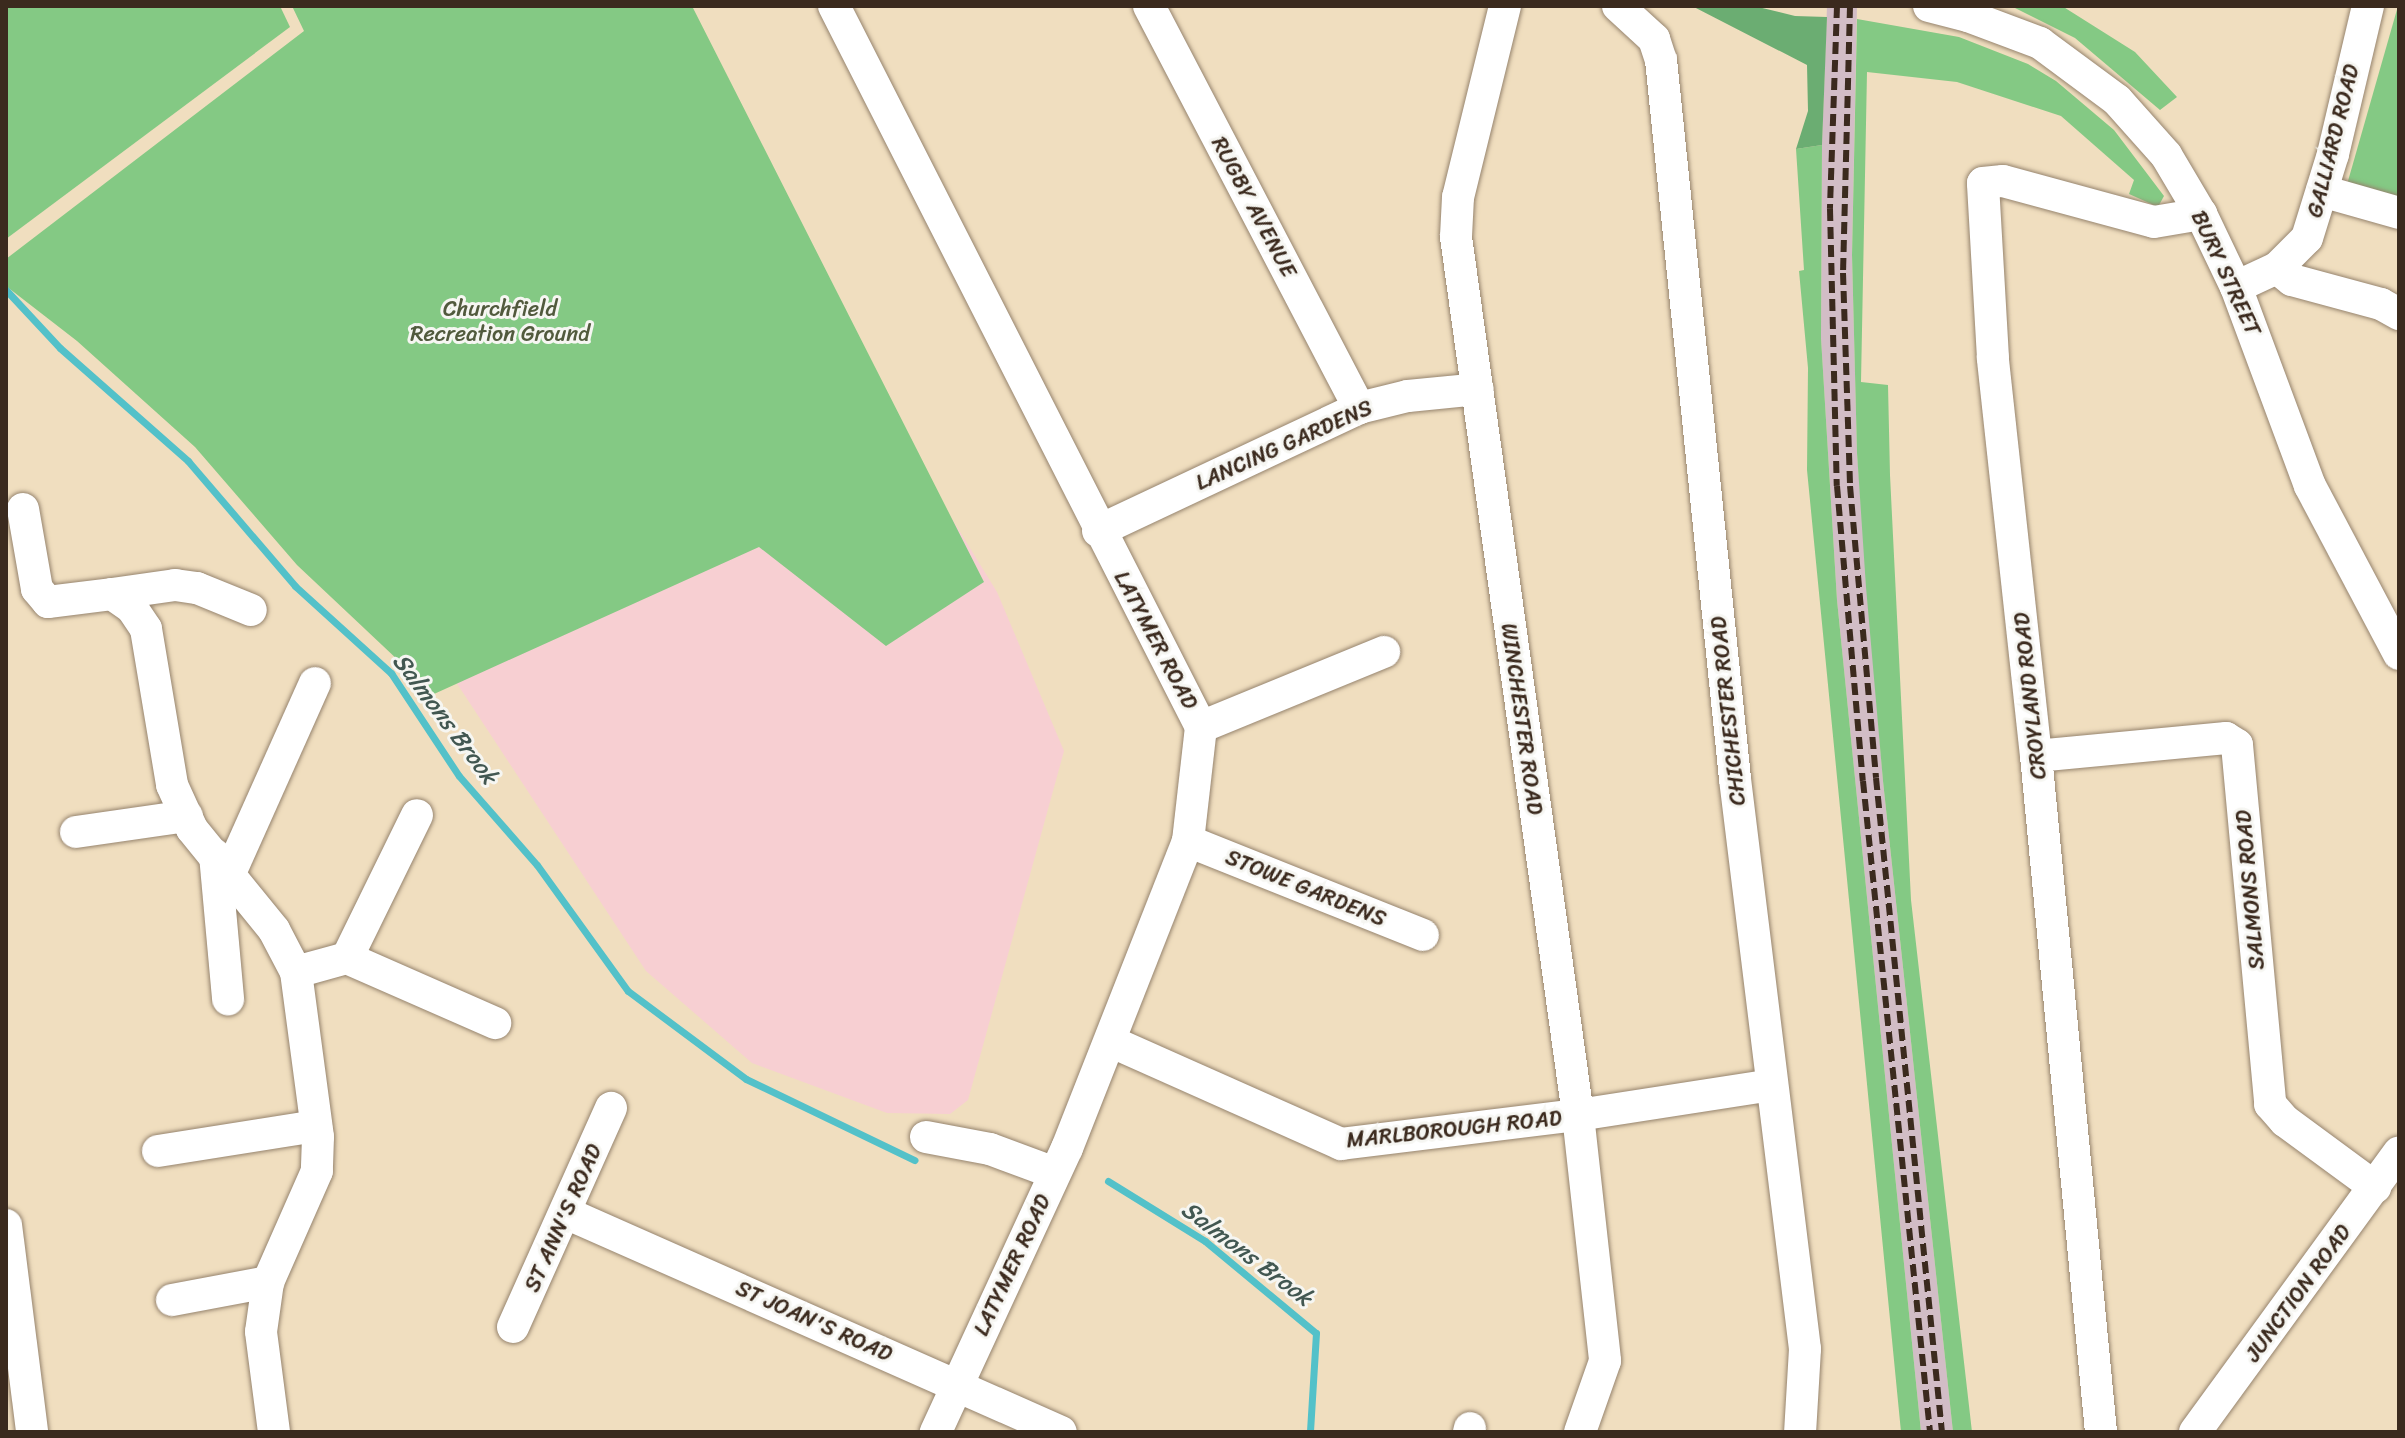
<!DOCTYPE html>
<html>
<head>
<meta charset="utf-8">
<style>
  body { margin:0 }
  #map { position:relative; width:2405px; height:1438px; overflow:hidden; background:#f0debf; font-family:Sriracha,sans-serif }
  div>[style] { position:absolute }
  .built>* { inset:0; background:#f7cfd2 }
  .industrial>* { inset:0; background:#d2bdc6 }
  .green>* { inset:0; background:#84c984 }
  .forest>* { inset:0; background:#6bad72 }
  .stream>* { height:7px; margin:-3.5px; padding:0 3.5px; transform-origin:3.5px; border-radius:3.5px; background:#53c1c9 }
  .roads { filter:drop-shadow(0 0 2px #96846e) drop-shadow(0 0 2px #96846e) }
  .minor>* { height:32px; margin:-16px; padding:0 16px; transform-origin:16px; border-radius:16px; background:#fff }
  .rail>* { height:6px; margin-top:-3px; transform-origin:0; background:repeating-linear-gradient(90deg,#3b2a1e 0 12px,transparent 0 18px) }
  span { translate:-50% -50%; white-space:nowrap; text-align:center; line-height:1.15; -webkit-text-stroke:6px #f6f6f2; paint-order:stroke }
  .street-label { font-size:22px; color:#3b2a1e }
  .park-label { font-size:22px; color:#515a3d }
  .water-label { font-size:24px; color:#425751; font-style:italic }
  .frame { position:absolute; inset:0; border:8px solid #3b2a1e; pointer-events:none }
</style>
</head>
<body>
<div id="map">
  <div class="built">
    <i style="clip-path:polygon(871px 387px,997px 592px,1064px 751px,968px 1100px,950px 1114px,887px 1113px,752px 1063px,646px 971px,429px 641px)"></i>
  </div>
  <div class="industrial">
    <i style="clip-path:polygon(1827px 6px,1857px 6px,1852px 255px,1857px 453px,1883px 781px,1953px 1432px,1921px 1432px,1837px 600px,1821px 338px,1822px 145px)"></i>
  </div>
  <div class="green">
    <i style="clip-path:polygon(6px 6px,280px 6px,290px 27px,6px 239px)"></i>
    <i style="clip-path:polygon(292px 6px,692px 6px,984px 582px,886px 646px,759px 547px,434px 694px,297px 565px,195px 447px,77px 341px,6px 286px,6px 259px,304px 31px)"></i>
    <i style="clip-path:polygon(2011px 6px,2062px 6px,2135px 52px,2177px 97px,2160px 110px,2075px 38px)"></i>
    <i style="clip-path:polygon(2398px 6px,2399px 6px,2399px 204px,2346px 188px)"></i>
    <i style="clip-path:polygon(1857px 19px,1959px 37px,2028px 64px,2056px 81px,2114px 130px,2164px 196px,2158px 207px,2129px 194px,2134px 180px,2061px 116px,1957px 82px,1867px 72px,1861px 382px,1888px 385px,1890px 475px,1911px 900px,1972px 1432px,1953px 1432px,1883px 781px,1866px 587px,1857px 453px,1852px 255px)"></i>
    <i style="clip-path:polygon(1822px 145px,1821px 338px,1837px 600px,1921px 1432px,1901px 1432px,1807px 470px,1808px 368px,1799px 271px,1804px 270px,1796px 149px)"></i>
  </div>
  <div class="forest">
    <i style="clip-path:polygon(1692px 6px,1754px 6px,1795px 16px,1827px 17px,1822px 145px,1796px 149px,1808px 111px,1807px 65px)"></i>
  </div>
  <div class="stream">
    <i style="left:6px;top:290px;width:79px;rotate:47deg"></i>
    <i style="left:60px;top:348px;width:171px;rotate:41.4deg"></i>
    <i style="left:188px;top:461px;width:165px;rotate:49.4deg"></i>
    <i style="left:295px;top:586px;width:130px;rotate:42.2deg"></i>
    <i style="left:391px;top:673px;width:123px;rotate:56.6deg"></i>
    <i style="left:459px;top:776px;width:118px;rotate:48.8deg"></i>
    <i style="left:537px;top:865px;width:155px;rotate:54.2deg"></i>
    <i style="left:628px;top:991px;width:147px;rotate:36.7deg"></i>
    <i style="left:746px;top:1079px;width:187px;rotate:25.7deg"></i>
    <i style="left:1108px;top:1181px;width:114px;rotate:31.7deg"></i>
    <i style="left:1205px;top:1241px;width:144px;rotate:39.7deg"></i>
    <i style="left:1316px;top:1333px;width:99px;rotate:93.5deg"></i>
  </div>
  <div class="roads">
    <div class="minor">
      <i style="left:834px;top:6px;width:809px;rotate:63.02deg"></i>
      <i style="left:1201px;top:727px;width:115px;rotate:96.5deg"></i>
      <i style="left:1188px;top:841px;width:330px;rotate:111.5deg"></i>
      <i style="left:1067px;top:1148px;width:313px;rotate:114.8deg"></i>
      <i style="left:1149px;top:6px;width:454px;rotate:62.4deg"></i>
      <i style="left:1505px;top:6px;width:197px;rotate:103.8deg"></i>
      <i style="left:1458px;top:197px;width:40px;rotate:92.9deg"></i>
      <i style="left:1456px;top:237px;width:886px;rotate:82.09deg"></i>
      <i style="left:1578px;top:1115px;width:247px;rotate:83.7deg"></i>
      <i style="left:1605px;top:1361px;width:75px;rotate:109.4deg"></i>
      <i style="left:1618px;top:6px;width:49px;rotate:42.5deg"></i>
      <i style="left:1654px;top:39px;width:22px;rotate:72deg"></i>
      <i style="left:1661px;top:60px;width:723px;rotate:84.12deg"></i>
      <i style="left:1735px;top:779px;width:574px;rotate:83deg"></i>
      <i style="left:1805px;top:1349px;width:83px;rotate:93.4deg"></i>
      <i style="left:1929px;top:6px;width:40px;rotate:14.4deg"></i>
      <i style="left:1968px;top:16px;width:77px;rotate:20.6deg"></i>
      <i style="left:2040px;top:43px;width:96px;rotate:36.5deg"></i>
      <i style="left:2117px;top:100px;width:74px;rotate:48.3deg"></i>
      <i style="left:2166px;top:155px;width:69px;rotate:59.3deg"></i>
      <i style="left:2201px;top:214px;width:81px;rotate:64.4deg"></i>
      <i style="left:2236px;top:287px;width:212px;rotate:69.6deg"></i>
      <i style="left:2310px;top:486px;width:190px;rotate:62.1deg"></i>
      <i style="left:2322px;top:191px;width:80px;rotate:15.9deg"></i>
      <i style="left:2277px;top:268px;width:19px;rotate:39deg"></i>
      <i style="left:2292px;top:280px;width:92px;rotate:15.1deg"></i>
      <i style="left:2381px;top:304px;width:21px;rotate:29deg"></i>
      <i style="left:2236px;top:287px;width:45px;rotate:-24.9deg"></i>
      <i style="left:2277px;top:268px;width:42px;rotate:-45deg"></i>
      <i style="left:2307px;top:238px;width:88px;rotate:-72.8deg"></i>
      <i style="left:2333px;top:154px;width:152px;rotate:-76.7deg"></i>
      <i style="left:23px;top:509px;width:81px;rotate:80.1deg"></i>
      <i style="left:37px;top:589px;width:17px;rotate:50deg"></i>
      <i style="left:48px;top:602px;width:64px;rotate:-7.1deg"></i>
      <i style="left:112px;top:594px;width:24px;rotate:35deg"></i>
      <i style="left:132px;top:608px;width:25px;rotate:56deg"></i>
      <i style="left:146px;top:629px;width:158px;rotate:80.5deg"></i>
      <i style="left:172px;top:785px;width:48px;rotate:65.6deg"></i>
      <i style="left:192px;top:829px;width:130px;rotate:50.9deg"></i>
      <i style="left:274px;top:930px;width:47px;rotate:62.4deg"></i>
      <i style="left:296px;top:972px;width:166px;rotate:82.4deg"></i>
      <i style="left:318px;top:1137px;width:34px;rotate:92deg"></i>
      <i style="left:317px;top:1171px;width:121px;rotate:113.8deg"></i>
      <i style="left:268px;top:1282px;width:50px;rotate:98deg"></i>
      <i style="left:261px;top:1332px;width:101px;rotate:82.6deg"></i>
      <i style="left:1098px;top:531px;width:289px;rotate:-25.2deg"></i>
      <i style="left:1359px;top:408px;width:50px;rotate:-13.8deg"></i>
      <i style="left:1408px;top:396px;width:70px;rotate:-5.7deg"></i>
      <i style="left:112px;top:594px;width:64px;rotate:-8.1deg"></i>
      <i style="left:175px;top:585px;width:22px;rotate:8deg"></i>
      <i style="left:197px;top:588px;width:58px;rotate:22.2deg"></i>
      <i style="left:1201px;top:727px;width:198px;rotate:-22.3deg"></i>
      <i style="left:2036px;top:756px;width:191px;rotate:-5.4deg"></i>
      <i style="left:2226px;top:738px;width:13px;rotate:32deg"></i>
      <i style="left:2237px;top:745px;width:361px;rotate:84.7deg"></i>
      <i style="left:2270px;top:1104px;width:23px;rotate:49deg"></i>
      <i style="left:2285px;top:1121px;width:112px;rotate:36.3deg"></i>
      <i style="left:76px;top:832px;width:112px;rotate:-8.2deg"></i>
      <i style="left:1188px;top:841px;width:253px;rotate:21.8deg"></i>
      <i style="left:215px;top:855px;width:145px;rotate:84.8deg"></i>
      <i style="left:230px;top:873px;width:208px;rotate:-65.9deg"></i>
      <i style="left:347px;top:958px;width:159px;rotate:-63.9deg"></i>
      <i style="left:296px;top:972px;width:53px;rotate:-15.4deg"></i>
      <i style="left:347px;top:958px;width:162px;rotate:23.7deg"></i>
      <i style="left:1112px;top:1042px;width:251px;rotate:24deg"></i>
      <i style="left:1341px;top:1144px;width:239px;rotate:-7deg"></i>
      <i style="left:1578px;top:1115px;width:195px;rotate:-8.8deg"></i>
      <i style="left:926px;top:1137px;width:65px;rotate:10.6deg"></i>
      <i style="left:990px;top:1149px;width:69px;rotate:20.3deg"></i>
      <i style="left:158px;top:1151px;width:160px;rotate:-9deg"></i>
      <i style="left:566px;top:1213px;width:541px;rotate:23.87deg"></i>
      <i style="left:6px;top:1225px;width:209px;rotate:82.8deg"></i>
      <i style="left:172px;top:1300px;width:98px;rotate:-10.6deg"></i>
      <i style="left:513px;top:1327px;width:240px;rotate:-65.9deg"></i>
      <i style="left:1469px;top:1432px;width:4px;rotate:-76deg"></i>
      <i style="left:2101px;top:1432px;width:679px;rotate:-95.49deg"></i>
      <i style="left:2036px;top:756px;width:400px;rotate:-96.2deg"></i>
      <i style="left:1993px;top:358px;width:175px;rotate:-93.3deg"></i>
      <i style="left:1983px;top:183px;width:20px;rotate:-6deg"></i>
      <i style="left:2003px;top:181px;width:156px;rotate:15.2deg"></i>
      <i style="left:2154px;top:222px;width:48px;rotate:-9.7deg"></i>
      <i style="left:2195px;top:1432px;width:346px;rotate:-53.9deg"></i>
    </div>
  </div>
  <div class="rail">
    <i style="left:1837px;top:6px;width:203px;rotate:92deg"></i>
    <i style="left:1830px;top:209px;width:277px;rotate:88.6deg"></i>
    <i style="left:1837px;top:486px;width:296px;rotate:85deg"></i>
    <i style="left:1863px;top:781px;width:654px;rotate:84.12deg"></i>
    <i style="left:1850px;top:6px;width:267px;rotate:91.5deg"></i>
    <i style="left:1843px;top:273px;width:213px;rotate:88.1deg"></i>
    <i style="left:1850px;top:486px;width:293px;rotate:84.9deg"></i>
    <i style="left:1876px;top:778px;width:657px;rotate:84.24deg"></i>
  </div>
  <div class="street-label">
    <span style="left:2333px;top:141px;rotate:-76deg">GALLIARD ROAD</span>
    <span style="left:1254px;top:207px;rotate:62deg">RUGBY AVENUE</span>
    <span style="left:2226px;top:273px;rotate:65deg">BURY STREET</span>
    <span style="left:1284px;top:445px;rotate:-24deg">LANCING GARDENS</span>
    <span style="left:1156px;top:640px;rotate:62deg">LATYMER ROAD</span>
    <span style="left:2030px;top:696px;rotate:-96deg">CROYLAND ROAD</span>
    <span style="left:1728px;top:711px;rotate:-96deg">CHICHESTER ROAD</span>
    <span style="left:1522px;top:719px;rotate:82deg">WINCHESTER ROAD</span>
    <span style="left:1306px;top:888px;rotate:22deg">STOWE GARDENS</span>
    <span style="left:2250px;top:890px;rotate:-95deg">SALMONS ROAD</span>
    <span style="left:1454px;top:1129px;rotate:-6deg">MARLBOROUGH ROAD</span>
    <span style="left:563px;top:1218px;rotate:-66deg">ST ANN'S ROAD</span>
    <span style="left:1012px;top:1265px;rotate:-65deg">LATYMER ROAD</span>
    <span style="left:2298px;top:1293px;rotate:-54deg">JUNCTION ROAD</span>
    <span style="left:814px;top:1321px;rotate:24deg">ST JOAN'S ROAD</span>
  </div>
  <div class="park-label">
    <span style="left:500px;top:321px">Churchfield<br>Recreation Ground</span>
  </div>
  <div class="water-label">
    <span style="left:445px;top:719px;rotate:53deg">Salmons Brook</span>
    <span style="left:1247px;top:1254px;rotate:37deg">Salmons Brook</span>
  </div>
  <div class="frame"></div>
</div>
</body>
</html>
